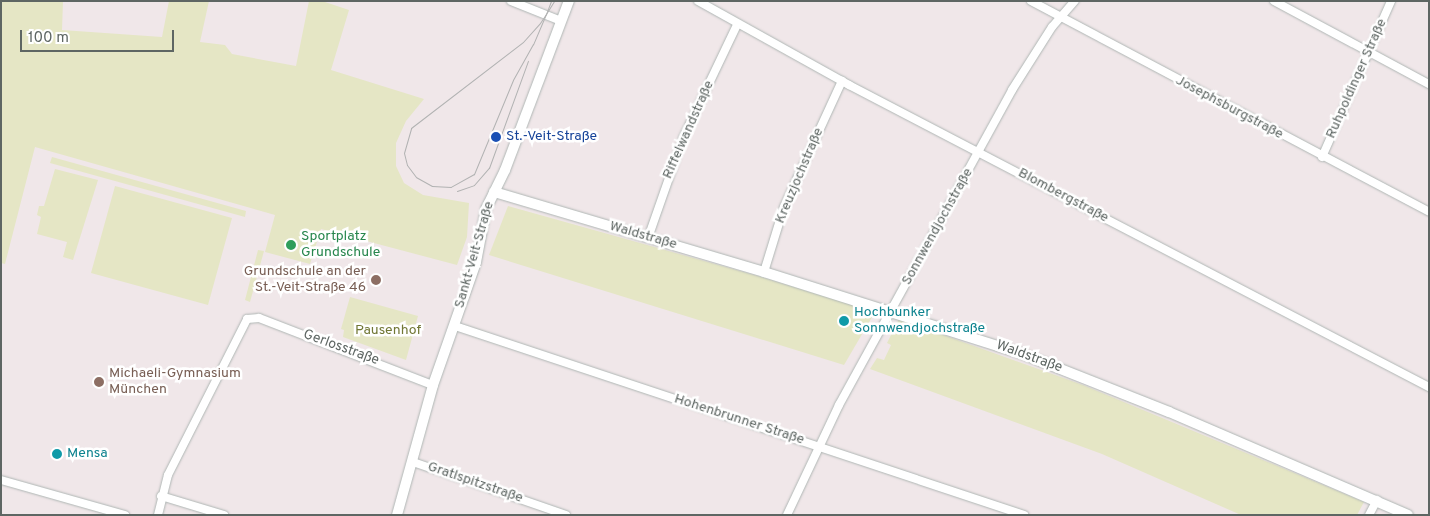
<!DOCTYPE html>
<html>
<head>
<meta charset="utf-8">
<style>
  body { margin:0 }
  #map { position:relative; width:1430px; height:516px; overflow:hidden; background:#f0e7e9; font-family:Overpass,sans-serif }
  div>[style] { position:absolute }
  .green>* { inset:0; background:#e5e6c5 }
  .roads { filter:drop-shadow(0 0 1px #afb6b4) drop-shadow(0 0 1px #afb6b4) }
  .minor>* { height:8px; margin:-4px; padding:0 4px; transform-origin:4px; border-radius:4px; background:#fff }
  .tertiary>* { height:10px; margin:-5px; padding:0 5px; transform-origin:5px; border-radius:5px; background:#fff }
  .tram>* { height:1px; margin:-0.5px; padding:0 0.5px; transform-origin:0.5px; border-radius:0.5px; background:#b1b2b2 }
  .dots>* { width:14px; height:14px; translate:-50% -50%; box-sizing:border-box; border:2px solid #fff; border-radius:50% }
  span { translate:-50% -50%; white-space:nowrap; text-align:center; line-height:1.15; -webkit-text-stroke:5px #fff; paint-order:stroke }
  .street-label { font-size:14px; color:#5e6663 }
  .transit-label { font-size:14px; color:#164399 }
  .left { translate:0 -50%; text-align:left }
  .leisure-label { font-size:14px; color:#27864d }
  .education-label { font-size:14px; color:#785e54 }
  .right { translate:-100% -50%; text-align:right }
  .culture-label { font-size:14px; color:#0d838f }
  .park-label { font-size:14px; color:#717735 }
  .frame { position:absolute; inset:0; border:2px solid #5e6663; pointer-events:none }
  .scale { position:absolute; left:20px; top:30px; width:154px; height:22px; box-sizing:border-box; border:2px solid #5e6663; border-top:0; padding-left:6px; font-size:15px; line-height:18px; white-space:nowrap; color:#5e6663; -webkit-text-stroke:4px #fff; paint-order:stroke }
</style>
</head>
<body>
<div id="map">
  <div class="green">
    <i style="clip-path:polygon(1px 1px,63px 1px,62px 30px,162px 37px,169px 1px,209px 1px,200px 42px,225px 45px,232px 54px,296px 66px,309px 1px,322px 1px,349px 10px,331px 70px,424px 99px,406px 121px,396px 143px,396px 166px,404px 183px,423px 195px,469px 203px,467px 237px,457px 265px,321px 229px,310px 264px,265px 252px,275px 215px,35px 147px,5px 264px,1px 263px)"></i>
    <i style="clip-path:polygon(52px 157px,246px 211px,245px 217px,50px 163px)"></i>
    <i style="clip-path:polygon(55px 169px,98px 180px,73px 260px,63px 257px,67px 242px,37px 234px,41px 217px,37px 215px,39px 206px,44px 206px)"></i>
    <i style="clip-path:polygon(115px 186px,232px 218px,208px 305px,91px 273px)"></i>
    <i style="clip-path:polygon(508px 206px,758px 276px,875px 312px,844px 365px,489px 255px)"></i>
    <i style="clip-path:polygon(258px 250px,264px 251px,250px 302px,245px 300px)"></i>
    <i style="clip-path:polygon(350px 297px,418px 316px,406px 360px,343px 337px,344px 330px,341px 329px)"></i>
    <i style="clip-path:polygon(899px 319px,1083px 385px,1364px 502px,1357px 515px,1241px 515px,1102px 454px,870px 369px,877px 358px,884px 360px,891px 345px,887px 343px)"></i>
  </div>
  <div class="roads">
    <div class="minor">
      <i style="left:511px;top:1px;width:54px;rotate:21.8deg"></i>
      <i style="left:698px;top:1px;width:173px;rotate:29.1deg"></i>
      <i style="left:849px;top:85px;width:654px;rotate:27.51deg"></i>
      <i style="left:1031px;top:1px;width:450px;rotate:27.9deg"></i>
      <i style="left:1274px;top:1px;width:176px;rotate:28.2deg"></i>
      <i style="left:1322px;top:157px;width:171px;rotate:-66.1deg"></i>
      <i style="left:648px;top:238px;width:106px;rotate:-70.7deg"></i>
      <i style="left:683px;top:138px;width:125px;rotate:-64.5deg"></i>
      <i style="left:764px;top:272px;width:68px;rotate:-72.9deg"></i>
      <i style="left:784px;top:207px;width:139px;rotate:-65.3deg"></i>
      <i style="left:455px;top:326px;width:600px;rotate:18.37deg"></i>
      <i style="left:413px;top:462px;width:162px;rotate:19.1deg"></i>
      <i style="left:1px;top:480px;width:129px;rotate:15.8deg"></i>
      <i style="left:161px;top:496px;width:66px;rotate:16.8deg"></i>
      <i style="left:158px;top:515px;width:41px;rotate:-76deg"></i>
      <i style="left:168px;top:475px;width:175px;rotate:-63.1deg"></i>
      <i style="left:247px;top:319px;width:12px;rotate:-5deg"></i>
      <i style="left:259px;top:318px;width:186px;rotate:21.1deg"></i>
      <i style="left:787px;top:515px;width:122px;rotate:-64.7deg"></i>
      <i style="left:839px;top:405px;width:359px;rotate:-61.2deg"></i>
      <i style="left:1012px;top:90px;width:75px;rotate:-57.6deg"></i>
      <i style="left:1052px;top:27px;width:35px;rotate:-49deg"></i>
      <i style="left:1369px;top:515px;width:17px;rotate:-62deg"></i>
    </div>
    <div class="tertiary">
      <i style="left:494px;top:192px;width:282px;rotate:16.5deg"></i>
      <i style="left:764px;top:272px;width:269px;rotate:17.6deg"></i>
      <i style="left:1020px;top:353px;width:160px;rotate:21.6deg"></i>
      <i style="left:1169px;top:412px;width:260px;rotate:23.3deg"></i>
      <i style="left:397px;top:515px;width:135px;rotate:-74.5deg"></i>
      <i style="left:433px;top:385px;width:130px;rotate:-70.7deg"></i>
      <i style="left:476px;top:262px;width:54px;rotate:-79.3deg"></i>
      <i style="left:486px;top:209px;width:43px;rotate:-64deg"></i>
      <i style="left:505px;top:170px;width:181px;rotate:-69.3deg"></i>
    </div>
  </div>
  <div class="tram">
    <i style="left:551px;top:1px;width:14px;rotate:111deg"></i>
    <i style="left:546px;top:14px;width:33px;rotate:113deg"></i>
    <i style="left:533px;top:44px;width:41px;rotate:119.1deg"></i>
    <i style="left:513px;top:80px;width:102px;rotate:112.5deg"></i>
    <i style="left:474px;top:174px;width:26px;rotate:151deg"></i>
    <i style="left:451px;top:187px;width:19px;rotate:-177deg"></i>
    <i style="left:432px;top:186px;width:18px;rotate:-151deg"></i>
    <i style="left:416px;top:177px;width:15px;rotate:-127deg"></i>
    <i style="left:407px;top:165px;width:12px;rotate:-104deg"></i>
    <i style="left:404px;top:153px;width:26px;rotate:-74deg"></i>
    <i style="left:411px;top:128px;width:141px;rotate:-37.5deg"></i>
    <i style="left:523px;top:42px;width:25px;rotate:-48deg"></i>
    <i style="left:540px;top:23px;width:11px;rotate:-56deg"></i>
    <i style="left:546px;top:14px;width:15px;rotate:-58deg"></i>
    <i style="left:457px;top:191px;width:18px;rotate:-19deg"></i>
    <i style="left:474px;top:185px;width:23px;rotate:-49deg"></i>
    <i style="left:489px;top:168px;width:114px;rotate:-70deg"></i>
  </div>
  <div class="dots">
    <i style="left:496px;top:137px;background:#1a4fb4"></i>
    <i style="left:291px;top:245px;background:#2e9e5b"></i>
    <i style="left:376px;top:280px;background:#8d6e63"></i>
    <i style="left:844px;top:321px;background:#0f9aa8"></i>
    <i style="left:99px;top:382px;background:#8d6e63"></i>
    <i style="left:57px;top:454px;background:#0f9aa8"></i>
  </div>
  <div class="street-label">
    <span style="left:1357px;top:79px;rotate:-66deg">Ruhpoldinger Straße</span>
    <span style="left:1229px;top:108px;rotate:28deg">Josephsburgstraße</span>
    <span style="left:689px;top:130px;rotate:-66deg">Riffelwandstraße</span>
    <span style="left:800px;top:176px;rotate:-67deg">Kreuzjochstraße</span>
    <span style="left:1063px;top:196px;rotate:28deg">Blombergstraße</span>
    <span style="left:938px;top:227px;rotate:-61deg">Sonnwendjochstraße</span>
    <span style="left:643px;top:236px;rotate:16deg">Waldstraße</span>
    <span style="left:475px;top:255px;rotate:-74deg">Sankt-Veit-Straße</span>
    <span style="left:341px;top:348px;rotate:20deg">Gerlosstraße</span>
    <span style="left:1029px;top:357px;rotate:20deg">Waldstraße</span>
    <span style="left:739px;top:420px;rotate:18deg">Hohenbrunner Straße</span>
    <span style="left:475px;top:483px;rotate:19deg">Gratlspitzstraße</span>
  </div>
  <div class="transit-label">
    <span class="left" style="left:506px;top:137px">St.-Veit-Straße</span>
  </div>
  <div class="leisure-label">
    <span class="left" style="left:301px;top:245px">Sportplatz<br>Grundschule</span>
  </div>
  <div class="education-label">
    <span class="right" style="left:366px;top:280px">Grundschule an der<br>St.-Veit-Straße 46</span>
    <span class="left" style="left:109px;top:382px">Michaeli-Gymnasium<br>München</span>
  </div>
  <div class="culture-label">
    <span class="left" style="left:854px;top:321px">Hochbunker<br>Sonnwendjochstraße</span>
    <span class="left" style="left:67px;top:454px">Mensa</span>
  </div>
  <div class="park-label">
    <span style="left:388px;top:331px">Pausenhof</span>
  </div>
  <div class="frame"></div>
  <div class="scale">100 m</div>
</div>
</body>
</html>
